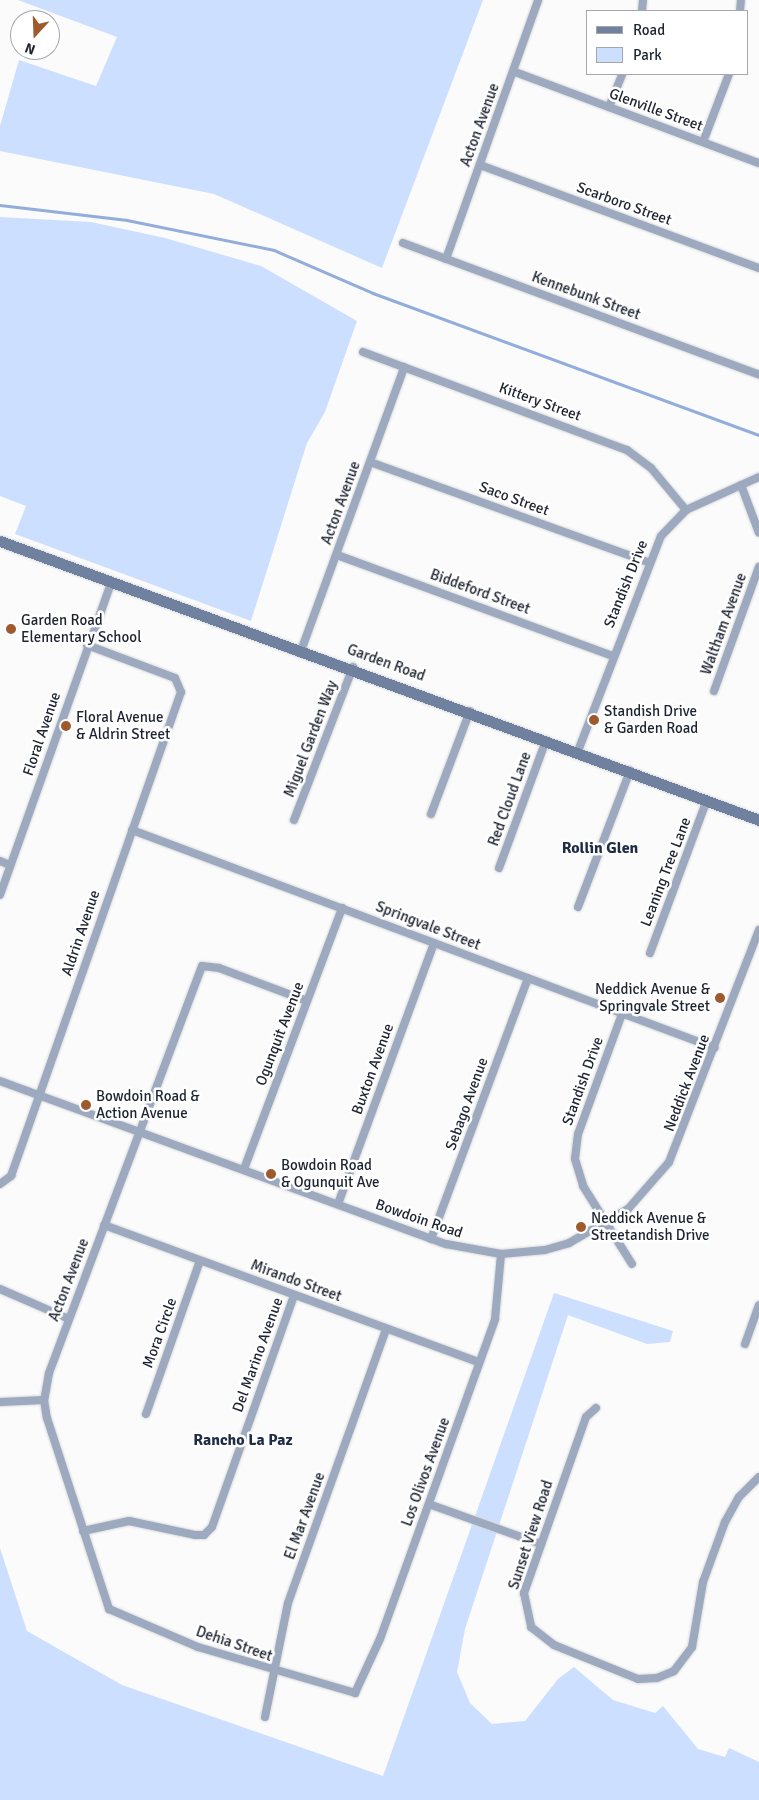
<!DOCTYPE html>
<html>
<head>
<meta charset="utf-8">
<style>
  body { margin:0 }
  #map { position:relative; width:759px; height:1800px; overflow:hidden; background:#fbfbfb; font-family:Signika,sans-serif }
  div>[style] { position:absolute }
  .green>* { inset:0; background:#cddffe }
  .stream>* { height:2.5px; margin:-1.25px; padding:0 1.25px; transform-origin:1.25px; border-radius:1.25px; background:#92addb }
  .roads { filter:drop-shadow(0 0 1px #d7d9db) drop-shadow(0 0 1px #d7d9db) }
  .street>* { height:8px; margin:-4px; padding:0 4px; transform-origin:4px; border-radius:4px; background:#9da9be }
  .secondary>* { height:11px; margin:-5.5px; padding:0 5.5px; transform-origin:5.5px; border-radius:5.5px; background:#70819f }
  .dots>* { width:14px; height:14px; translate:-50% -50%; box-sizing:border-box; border:2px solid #fff; border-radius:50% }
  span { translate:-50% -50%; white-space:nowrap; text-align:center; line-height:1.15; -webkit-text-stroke:5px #fff; paint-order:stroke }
  .street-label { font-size:15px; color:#1d2430 }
  .poi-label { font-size:15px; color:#1d2430 }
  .left { translate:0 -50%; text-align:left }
  .right { translate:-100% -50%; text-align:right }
  .neighbourhood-label { font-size:16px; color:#1e2c44; font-weight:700 }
  .legend { position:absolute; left:586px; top:10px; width:162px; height:65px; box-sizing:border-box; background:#fff; border:1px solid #a5a7ac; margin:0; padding:6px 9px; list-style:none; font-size:15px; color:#1d2430 }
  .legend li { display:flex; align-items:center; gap:10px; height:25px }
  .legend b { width:25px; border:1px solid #a5a7ac }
  .north { position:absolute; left:10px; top:10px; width:50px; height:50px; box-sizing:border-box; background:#fff; border:1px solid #a5a7ac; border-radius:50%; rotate:200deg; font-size:14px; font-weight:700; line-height:20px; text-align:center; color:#1d2430 }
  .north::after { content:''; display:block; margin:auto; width:18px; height:22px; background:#9e592d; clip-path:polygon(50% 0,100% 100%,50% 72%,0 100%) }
</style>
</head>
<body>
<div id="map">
  <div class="green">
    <i style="clip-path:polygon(18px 0,483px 0,382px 268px,214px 194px,0 151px,0 126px,19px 60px,96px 86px,117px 37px)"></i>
    <i style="clip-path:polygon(0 217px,91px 222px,165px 238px,261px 266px,357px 321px,325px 412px,307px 443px,251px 621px,15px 534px,26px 506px,0 496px)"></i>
    <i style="clip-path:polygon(554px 1293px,673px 1331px,670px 1342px,647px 1344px,568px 1315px,465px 1629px,457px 1672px,470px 1703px,492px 1724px,525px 1721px,558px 1679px,574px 1667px,613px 1700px,655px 1713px,663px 1706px,698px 1749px,725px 1757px,729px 1748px,759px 1762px,759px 1800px,0 1800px,0 1548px,27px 1631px,122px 1685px,383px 1776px)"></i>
  </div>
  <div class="stream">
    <i style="left:0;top:205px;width:128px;rotate:6.7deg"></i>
    <i style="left:127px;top:220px;width:150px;rotate:11.5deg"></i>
    <i style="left:274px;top:250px;width:108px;rotate:23.5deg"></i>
    <i style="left:373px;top:293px;width:411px;rotate:20.2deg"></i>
  </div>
  <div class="roads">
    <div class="street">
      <i style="left:642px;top:11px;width:11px;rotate:-85deg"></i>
      <i style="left:740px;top:11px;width:11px;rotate:-85deg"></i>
      <i style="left:515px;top:72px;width:260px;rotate:20.5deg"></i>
      <i style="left:609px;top:107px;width:35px;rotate:-68deg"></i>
      <i style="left:703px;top:142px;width:73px;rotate:-69.1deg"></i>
      <i style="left:480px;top:165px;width:297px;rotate:20.3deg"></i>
      <i style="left:403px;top:243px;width:380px;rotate:20.3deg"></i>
      <i style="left:446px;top:259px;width:275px;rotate:-70.4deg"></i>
      <i style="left:363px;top:352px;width:282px;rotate:20.4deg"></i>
      <i style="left:627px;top:450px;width:30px;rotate:37deg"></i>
      <i style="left:651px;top:468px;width:55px;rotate:50.2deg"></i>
      <i style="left:370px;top:462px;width:295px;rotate:19.8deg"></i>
      <i style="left:741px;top:485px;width:51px;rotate:69.4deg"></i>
      <i style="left:337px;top:555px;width:294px;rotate:20.1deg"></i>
      <i style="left:302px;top:648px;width:299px;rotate:-70deg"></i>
      <i style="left:714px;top:691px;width:132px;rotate:-70.1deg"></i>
      <i style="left:578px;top:751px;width:230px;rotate:-68.9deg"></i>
      <i style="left:661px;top:536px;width:36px;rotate:-46deg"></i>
      <i style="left:686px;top:510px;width:80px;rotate:-24.3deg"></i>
      <i style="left:431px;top:814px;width:110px;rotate:-69.3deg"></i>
      <i style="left:294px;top:820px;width:164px;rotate:-68.9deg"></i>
      <i style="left:132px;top:830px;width:622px;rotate:20.5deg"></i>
      <i style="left:0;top:861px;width:11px;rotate:22deg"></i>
      <i style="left:499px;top:868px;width:136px;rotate:-69.8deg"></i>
      <i style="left:0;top:895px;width:331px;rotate:-70.4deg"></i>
      <i style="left:578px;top:907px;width:146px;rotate:-69.1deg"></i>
      <i style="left:650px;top:953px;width:163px;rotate:-69.6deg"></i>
      <i style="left:307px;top:1001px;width:94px;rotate:-159.4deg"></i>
      <i style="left:219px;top:968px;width:17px;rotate:-173deg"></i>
      <i style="left:202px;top:966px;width:435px;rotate:110.6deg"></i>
      <i style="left:49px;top:1373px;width:27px;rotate:100deg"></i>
      <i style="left:44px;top:1400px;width:18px;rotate:81deg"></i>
      <i style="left:47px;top:1418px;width:201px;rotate:72deg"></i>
      <i style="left:109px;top:1609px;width:97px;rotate:23.1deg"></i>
      <i style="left:198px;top:1647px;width:164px;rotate:16.3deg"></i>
      <i style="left:355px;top:1693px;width:60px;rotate:-65.2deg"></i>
      <i style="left:380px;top:1639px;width:340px;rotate:-70.2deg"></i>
      <i style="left:495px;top:1319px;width:65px;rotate:-84.7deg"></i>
      <i style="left:622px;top:1014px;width:128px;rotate:110.1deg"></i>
      <i style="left:578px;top:1134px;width:25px;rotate:97deg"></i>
      <i style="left:575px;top:1159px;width:28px;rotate:73deg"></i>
      <i style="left:583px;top:1186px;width:92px;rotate:57.9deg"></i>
      <i style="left:0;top:1081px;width:475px;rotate:20.1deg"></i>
      <i style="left:446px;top:1244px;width:56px;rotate:10.3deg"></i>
      <i style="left:501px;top:1254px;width:44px;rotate:-5.2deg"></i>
      <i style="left:545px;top:1250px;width:25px;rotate:-16deg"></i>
      <i style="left:569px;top:1243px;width:68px;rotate:-30deg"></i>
      <i style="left:628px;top:1209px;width:62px;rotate:-48.9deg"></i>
      <i style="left:669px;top:1162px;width:249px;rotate:-68.8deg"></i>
      <i style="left:244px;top:1169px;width:279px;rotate:-69.4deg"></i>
      <i style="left:0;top:1184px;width:14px;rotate:-36deg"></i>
      <i style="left:11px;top:1176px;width:513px;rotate:-70.65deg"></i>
      <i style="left:181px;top:692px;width:15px;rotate:-113deg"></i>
      <i style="left:175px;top:678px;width:94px;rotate:-159.4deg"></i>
      <i style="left:338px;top:1204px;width:278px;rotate:-69.8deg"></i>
      <i style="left:104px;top:1225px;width:399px;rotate:20.1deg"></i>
      <i style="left:431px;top:1239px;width:278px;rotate:-69.6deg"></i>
      <i style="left:0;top:1289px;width:75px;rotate:23.5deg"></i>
      <i style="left:745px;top:1344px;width:41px;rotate:-70.3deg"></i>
      <i style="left:0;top:1402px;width:44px;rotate:-2.6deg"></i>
      <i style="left:596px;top:1408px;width:13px;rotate:138deg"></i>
      <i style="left:586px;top:1417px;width:187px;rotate:109.4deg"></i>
      <i style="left:524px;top:1593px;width:35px;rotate:78deg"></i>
      <i style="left:531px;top:1627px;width:29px;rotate:38deg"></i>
      <i style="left:554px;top:1645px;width:91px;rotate:22deg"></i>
      <i style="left:638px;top:1679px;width:19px;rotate:-3deg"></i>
      <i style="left:657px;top:1678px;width:18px;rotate:-22deg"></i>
      <i style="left:674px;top:1671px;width:30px;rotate:-53deg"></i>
      <i style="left:692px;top:1647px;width:66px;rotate:-80.4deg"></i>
      <i style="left:703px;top:1582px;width:64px;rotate:-69.9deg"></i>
      <i style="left:725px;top:1522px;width:29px;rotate:-61deg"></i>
      <i style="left:739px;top:1497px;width:28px;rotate:-45deg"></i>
      <i style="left:146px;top:1414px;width:162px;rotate:-70.6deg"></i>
      <i style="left:429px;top:1504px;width:119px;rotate:19.7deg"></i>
      <i style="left:83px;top:1531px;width:47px;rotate:-12.3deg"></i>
      <i style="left:129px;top:1521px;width:67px;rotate:12deg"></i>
      <i style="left:195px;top:1535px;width:9px"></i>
      <i style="left:204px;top:1535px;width:11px;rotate:-45deg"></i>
      <i style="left:212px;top:1527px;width:246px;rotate:-70.5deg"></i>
      <i style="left:265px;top:1717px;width:116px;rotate:-78.6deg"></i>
      <i style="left:288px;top:1603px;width:291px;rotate:-70.3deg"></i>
    </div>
    <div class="secondary">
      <i style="left:0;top:541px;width:809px;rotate:20.18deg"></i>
    </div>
  </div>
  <div class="dots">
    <i style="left:11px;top:629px;background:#9e592d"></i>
    <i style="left:594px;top:720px;background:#9e592d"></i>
    <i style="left:66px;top:726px;background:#9e592d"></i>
    <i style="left:720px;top:998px;background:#9e592d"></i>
    <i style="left:86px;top:1105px;background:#9e592d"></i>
    <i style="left:271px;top:1174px;background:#9e592d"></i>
    <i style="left:581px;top:1227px;background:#9e592d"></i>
  </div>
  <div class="street-label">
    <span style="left:656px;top:110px;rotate:20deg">Glenville Street</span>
    <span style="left:480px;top:125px;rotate:-70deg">Acton Avenue</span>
    <span style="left:624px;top:204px;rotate:20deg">Scarboro Street</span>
    <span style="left:586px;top:296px;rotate:20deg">Kennebunk Street</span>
    <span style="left:540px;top:402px;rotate:20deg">Kittery Street</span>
    <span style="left:514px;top:499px;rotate:20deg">Saco Street</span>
    <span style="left:341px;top:503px;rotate:-70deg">Acton Avenue</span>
    <span style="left:626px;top:584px;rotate:-68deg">Standish Drive</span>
    <span style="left:480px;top:592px;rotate:20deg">Biddeford Street</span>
    <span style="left:724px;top:624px;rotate:-70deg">Waltham Avenue</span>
    <span style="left:386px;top:663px;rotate:20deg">Garden Road</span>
    <span style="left:42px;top:734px;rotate:-71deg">Floral Avenue</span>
    <span style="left:311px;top:739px;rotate:-69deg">Miguel Garden Way</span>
    <span style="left:510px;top:799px;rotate:-70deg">Red Cloud Lane</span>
    <span style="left:666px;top:872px;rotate:-69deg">Leaning Tree Lane</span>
    <span style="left:428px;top:926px;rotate:21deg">Springvale Street</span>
    <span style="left:81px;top:933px;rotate:-71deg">Aldrin Avenue</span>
    <span style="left:280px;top:1034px;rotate:-69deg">Ogunquit Avenue</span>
    <span style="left:373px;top:1069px;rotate:-70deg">Buxton Avenue</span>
    <span style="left:583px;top:1081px;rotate:-70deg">Standish Drive</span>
    <span style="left:687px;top:1083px;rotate:-69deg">Neddick Avenue</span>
    <span style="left:467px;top:1104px;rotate:-70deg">Sebago Avenue</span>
    <span style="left:419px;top:1219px;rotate:19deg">Bowdoin Road</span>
    <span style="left:69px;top:1280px;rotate:-69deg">Acton Avenue</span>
    <span style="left:296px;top:1281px;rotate:20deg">Mirando Street</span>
    <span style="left:160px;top:1333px;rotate:-70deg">Mora Circle</span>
    <span style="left:258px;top:1355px;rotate:-70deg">Del Marino Avenue</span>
    <span style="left:426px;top:1472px;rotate:-70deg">Los Olivos Avenue</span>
    <span style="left:305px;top:1516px;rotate:-70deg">El Mar Avenue</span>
    <span style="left:531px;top:1535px;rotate:-72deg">Sunset View Road</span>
    <span style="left:234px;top:1644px;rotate:19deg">Dehia Street</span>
  </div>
  <div class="poi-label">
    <span class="left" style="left:21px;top:629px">Garden Road<br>Elementary School</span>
    <span class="left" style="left:604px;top:720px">Standish Drive<br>&amp; Garden Road</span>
    <span class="left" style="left:76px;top:726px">Floral Avenue<br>&amp; Aldrin Street</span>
    <span class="right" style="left:710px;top:998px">Neddick Avenue &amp;<br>Springvale Street</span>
    <span class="left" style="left:96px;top:1105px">Bowdoin Road &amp;<br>Action Avenue</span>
    <span class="left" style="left:281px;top:1174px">Bowdoin Road<br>&amp; Ogunquit Ave</span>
    <span class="left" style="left:591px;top:1227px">Neddick Avenue &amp;<br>Streetandish Drive</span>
  </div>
  <div class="neighbourhood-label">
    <span style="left:600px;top:848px">Rollin Glen</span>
    <span style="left:243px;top:1440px">Rancho La Paz</span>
  </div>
  <ul class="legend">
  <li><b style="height:6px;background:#70819f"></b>Road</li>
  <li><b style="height:14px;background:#cddffe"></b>Park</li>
  </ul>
  <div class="north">N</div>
</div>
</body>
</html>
